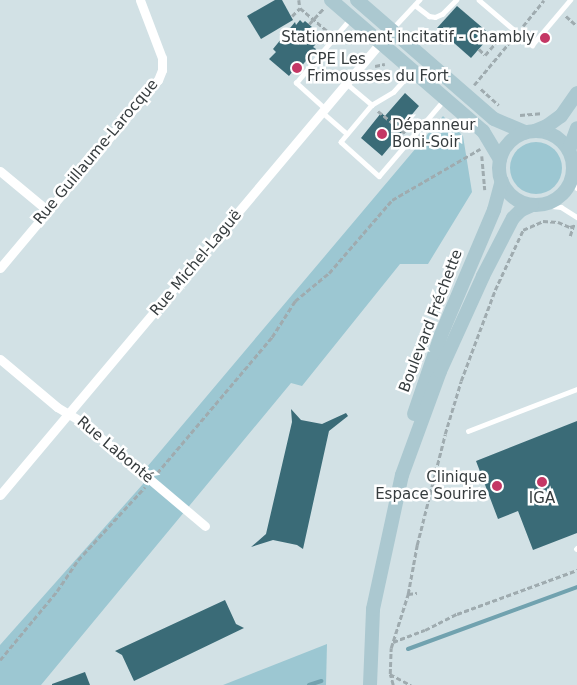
<!DOCTYPE html>
<html>
<head>
<meta charset="utf-8">
<style>
  body { margin:0 }
  #map { position:relative; width:577px; height:685px; overflow:hidden; background:#d2e1e5; font-family:"DejaVu Sans",sans-serif }
  div>[style] { position:absolute }
  .green>* { inset:0; background:#9cc7d2 }
  .round { border-radius:50% }
  .stream>* { height:4px; margin:-2px; padding:0 2px; transform-origin:2px; border-radius:2px; background:#71a2af }
  .building>* { inset:0; background:#3a6b77 }
  .path>* { height:2.5px; margin-top:-1.25px; transform-origin:0; background:repeating-linear-gradient(90deg,#9fabaf 0 5px,transparent 0 7.5px) }
  .lane>* { height:4.5px; margin:-2.25px; padding:0 2.25px; transform-origin:2.25px; border-radius:2.25px; background:#fff }
  .street>* { height:9px; margin:-4.5px; padding:0 4.5px; transform-origin:4.5px; border-radius:4.5px; background:#fff }
  .secondary>* { height:14px; margin:-7px; padding:0 7px; transform-origin:7px; border-radius:7px; background:#abc8d0 }
  .secondary>.ring { margin:-7px; padding:0; box-sizing:content-box; background:none; border:14px solid #abc8d0; border-radius:50% }
  .dots>* { width:14px; height:14px; translate:-50% -50%; box-sizing:border-box; border:2px solid #fff; border-radius:50% }
  span { translate:-50% -50%; white-space:nowrap; text-align:center; line-height:1.15; -webkit-text-stroke:5px #fff; paint-order:stroke }
  .poi-label { font-size:15px; color:#363c3e }
  .right { translate:-100% -50%; text-align:right }
  .left { translate:0 -50%; text-align:left }
  .street-label { font-size:15px; color:#363c3e }
</style>
</head>
<body>
<div id="map">
  <div class="green">
    <i style="clip-path:polygon(443px 116px,463px 136px,472px 192px,428px 264px,400px 264px,302px 386px,291px 383px,41px 685px,0 685px,0 645px,143px 484px,147px 467px)"></i>
    <i class="round" style="left:510px;top:142px;width:52px;height:52px"></i>
    <i style="clip-path:polygon(327px 644px,326px 685px,223px 685px)"></i>
  </div>
  <div class="stream">
    <i style="left:408px;top:649px;width:180px;rotate:-20.1deg"></i>
    <i style="left:309px;top:685px;width:13px;rotate:-18deg"></i>
  </div>
  <div class="building">
    <i style="clip-path:polygon(275px 0,282px 0,293px 20px,261px 39px,247px 16px)"></i>
    <i style="clip-path:polygon(457px 6px,491px 35px,471px 58px,437px 28px)"></i>
    <i style="clip-path:polygon(300px 20px,303px 23px,305px 21px,312px 27px,310px 29px,320px 40px,313px 47px,316px 49px,299px 69px,296px 67px,289px 76px,269px 59px,276px 52px,273px 49px,295px 22px,296px 25px)"></i>
    <i style="clip-path:polygon(405px 93px,419px 106px,400px 129px,403px 131px,382px 156px,361px 138px,381px 113px,385px 116px)"></i>
    <i style="clip-path:polygon(291px 409px,301px 420px,322px 424px,346px 413px,348px 416px,329px 431px,303px 549px,297px 545px,273px 540px,251px 547px,266px 534px,292px 422px)"></i>
    <i style="clip-path:polygon(577px 421px,577px 533px,533px 550px,518px 511px,498px 519px,476px 461px)"></i>
    <i style="clip-path:polygon(225px 600px,236px 624px,244px 628px,134px 681px,122px 655px,115px 651px)"></i>
    <i style="clip-path:polygon(85px 672px,90px 685px,52px 685px,52px 684px)"></i>
  </div>
  <div class="path">
    <i style="left:299px;top:0;width:8px;rotate:83deg"></i>
    <i style="left:300px;top:8px;width:38px;rotate:40deg"></i>
    <i style="left:292px;top:16px;width:11px;rotate:-45deg"></i>
    <i style="left:566px;top:16px;width:13px;rotate:42deg"></i>
    <i style="left:309px;top:24px;width:21px;rotate:-47deg"></i>
    <i style="left:523px;top:26px;width:33px;rotate:-51deg"></i>
    <i style="left:479px;top:49px;width:8px;rotate:45deg"></i>
    <i style="left:485px;top:55px;width:30px;rotate:-49deg"></i>
    <i style="left:375px;top:66px;width:10px;rotate:-11deg"></i>
    <i style="left:474px;top:85px;width:61px;rotate:-50.3deg"></i>
    <i style="left:481px;top:89px;width:24px;rotate:42deg"></i>
    <i style="left:378px;top:111px;width:35px;rotate:39deg"></i>
    <i style="left:520px;top:115px;width:21px;rotate:-5deg"></i>
    <i style="left:482px;top:156px;width:34px;rotate:85deg"></i>
    <i style="left:523px;top:230px;width:22px;rotate:-24deg"></i>
    <i style="left:543px;top:221px;width:15px;rotate:4deg"></i>
    <i style="left:558px;top:222px;width:13px;rotate:23deg"></i>
    <i style="left:570px;top:227px;width:6px;rotate:-18deg"></i>
    <i style="left:570px;top:236px;width:9px;rotate:-72deg"></i>
    <i style="left:157px;top:473px;width:178px;rotate:-49.8deg"></i>
    <i style="left:272px;top:337px;width:43px;rotate:-57.4deg"></i>
    <i style="left:295px;top:301px;width:44px;rotate:-39.5deg"></i>
    <i style="left:329px;top:273px;width:96px;rotate:-49.2deg"></i>
    <i style="left:392px;top:200px;width:102px;rotate:-30.1deg"></i>
    <i style="left:408px;top:594px;width:9px;rotate:-6deg"></i>
    <i style="left:393px;top:642px;width:34px;rotate:-21deg"></i>
    <i style="left:425px;top:630px;width:36px;rotate:-27deg"></i>
    <i style="left:457px;top:614px;width:128px;rotate:-20.1deg"></i>
    <i style="left:0;top:660px;width:89px;rotate:-50.4deg"></i>
    <i style="left:57px;top:591px;width:37px;rotate:-56deg"></i>
    <i style="left:78px;top:560px;width:99px;rotate:-47.5deg"></i>
    <i style="left:390px;top:674px;width:24px;rotate:28deg"></i>
    <i style="left:393px;top:685px;width:11px;rotate:-105deg"></i>
    <i style="left:390px;top:674px;width:26px;rotate:-88deg"></i>
    <i style="left:391px;top:648px;width:57px;rotate:-72.5deg"></i>
    <i style="left:408px;top:594px;width:50px;rotate:-79.6deg"></i>
    <i style="left:417px;top:545px;width:114px;rotate:-75.8deg"></i>
    <i style="left:445px;top:434px;width:55px;rotate:-73.2deg"></i>
    <i style="left:461px;top:381px;width:97px;rotate:-69.5deg"></i>
    <i style="left:495px;top:290px;width:66px;rotate:-65deg"></i>
  </div>
  <div class="lane">
    <i style="left:479px;top:0;width:70px;rotate:40.3deg"></i>
    <i style="left:532px;top:45px;width:59px;rotate:-49.8deg"></i>
    <i style="left:415px;top:5px;width:18px;rotate:38deg"></i>
    <i style="left:429px;top:16px;width:6px;rotate:9deg"></i>
    <i style="left:435px;top:17px;width:8px;rotate:-23deg"></i>
    <i style="left:442px;top:14px;width:20px;rotate:-45deg"></i>
    <i style="left:392px;top:29px;width:40px;rotate:-47deg"></i>
    <i style="left:411px;top:73px;width:25px;rotate:132deg"></i>
    <i style="left:394px;top:92px;width:26px;rotate:149deg"></i>
    <i style="left:372px;top:105px;width:48px;rotate:130deg"></i>
    <i style="left:341px;top:142px;width:51px;rotate:41.8deg"></i>
    <i style="left:379px;top:176px;width:100px;rotate:-49.5deg"></i>
    <i style="left:346px;top:83px;width:34px;rotate:40deg"></i>
    <i style="left:325px;top:109px;width:39px;rotate:-138deg"></i>
    <i style="left:296px;top:83px;width:82px;rotate:-49.9deg"></i>
    <i style="left:322px;top:112px;width:33px;rotate:41deg"></i>
    <i style="left:572px;top:180px;width:9px;rotate:58deg"></i>
    <i style="left:542px;top:205px;width:19px;rotate:6deg"></i>
    <i style="left:561px;top:207px;width:19px;rotate:32deg"></i>
    <i style="left:468px;top:431px;width:117px;rotate:-21.1deg"></i>
    <i style="left:576px;top:549px;width:1px;rotate:-45deg"></i>
  </div>
  <div class="street">
    <i style="left:0;top:171px;width:61px;rotate:39.7deg"></i>
    <i style="left:0;top:268px;width:246px;rotate:-50deg"></i>
    <i style="left:158px;top:80px;width:11px;rotate:-68deg"></i>
    <i style="left:162px;top:70px;width:12px;rotate:-90deg"></i>
    <i style="left:162px;top:58px;width:62px;rotate:-110.8deg"></i>
    <i style="left:0;top:359px;width:75px;rotate:40.1deg"></i>
    <i style="left:57px;top:407px;width:29px;rotate:31deg"></i>
    <i style="left:82px;top:422px;width:161px;rotate:40.2deg"></i>
    <i style="left:0;top:495px;width:608px;rotate:-49.94deg"></i>
  </div>
  <div class="secondary">
    <i style="left:331px;top:0;width:201px;rotate:40.8deg"></i>
    <i style="left:483px;top:131px;width:33px;rotate:59deg"></i>
    <i style="left:357px;top:0;width:181px;rotate:41deg"></i>
    <i style="left:494px;top:119px;width:34px;rotate:23deg"></i>
    <i class="ring" style="left:499px;top:131px;width:60px;height:60px"></i>
    <i style="left:535px;top:131px;width:13px;rotate:-23deg"></i>
    <i style="left:547px;top:126px;width:17px;rotate:-36deg"></i>
    <i style="left:561px;top:116px;width:28px;rotate:-55deg"></i>
    <i style="left:569px;top:150px;width:23px;rotate:-70deg"></i>
    <i style="left:414px;top:414px;width:83px;rotate:-71.1deg"></i>
    <i style="left:441px;top:335px;width:136px;rotate:-67deg"></i>
    <i style="left:494px;top:210px;width:30px;rotate:-75deg"></i>
    <i style="left:370px;top:685px;width:76px;rotate:-87.7deg"></i>
    <i style="left:373px;top:609px;width:137px;rotate:-77.8deg"></i>
    <i style="left:402px;top:475px;width:111px;rotate:-69.9deg"></i>
    <i style="left:440px;top:371px;width:104px;rotate:-65.6deg"></i>
    <i style="left:483px;top:276px;width:65px;rotate:-62.7deg"></i>
    <i style="left:513px;top:218px;width:11px;rotate:-45deg"></i>
    <i style="left:521px;top:210px;width:12px;rotate:-24deg"></i>
  </div>
  <div class="dots">
    <i style="left:545px;top:38px;background:#c43765"></i>
    <i style="left:297px;top:68px;background:#c43765"></i>
    <i style="left:382px;top:134px;background:#c43765"></i>
    <i style="left:542px;top:482px;background:#c43765"></i>
    <i style="left:497px;top:486px;background:#c43765"></i>
  </div>
  <div class="poi-label">
    <span class="right" style="left:535px;top:38px">Stationnement incitatif - Chambly</span>
    <span class="left" style="left:307px;top:68px">CPE Les<br>Frimousses du Fort</span>
    <span class="left" style="left:392px;top:134px">Dépanneur<br>Boni-Soir</span>
    <span class="right" style="left:487px;top:486px">Clinique<br>Espace Sourire</span>
    <span style="left:542px;top:499px">IGA</span>
  </div>
  <div class="street-label">
    <span style="left:96px;top:152px;rotate:-50deg">Rue Guillaume-Larocque</span>
    <span style="left:196px;top:263px;rotate:-50deg">Rue Michel-Laguë</span>
    <span style="left:431px;top:321px;rotate:-69deg">Boulevard Fréchette</span>
    <span style="left:115px;top:450px;rotate:40deg">Rue Labonté</span>
  </div>
</div>
</body>
</html>
